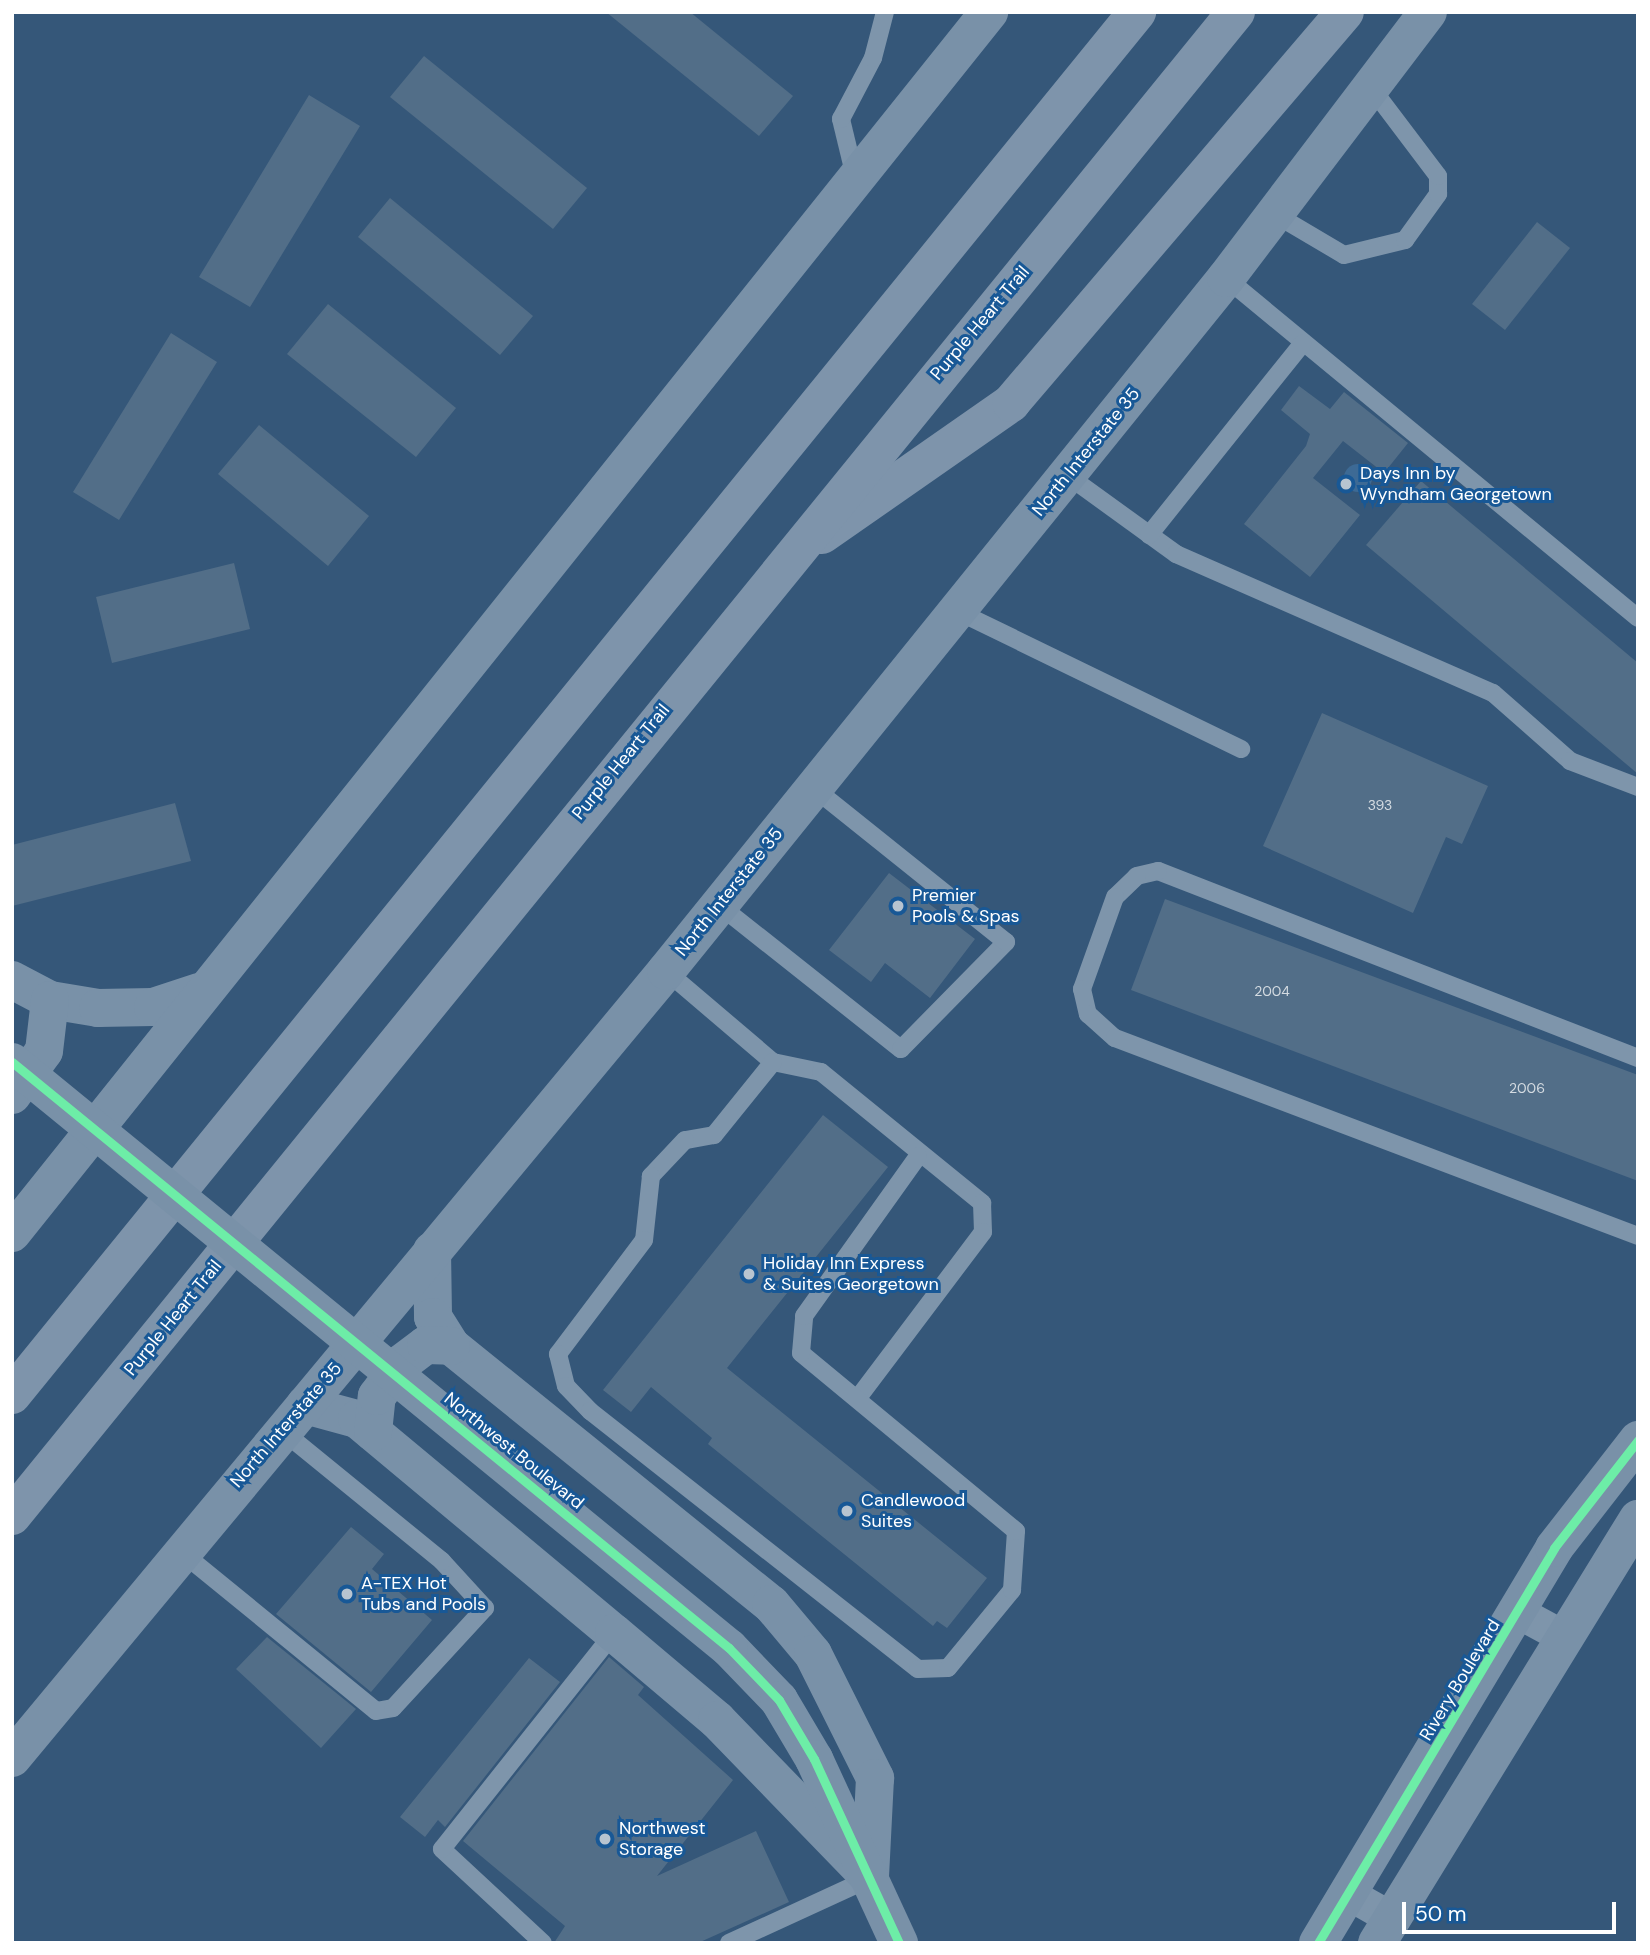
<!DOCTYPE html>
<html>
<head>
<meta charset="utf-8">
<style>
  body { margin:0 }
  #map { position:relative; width:1650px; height:1955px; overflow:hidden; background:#355779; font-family:"DM Sans",sans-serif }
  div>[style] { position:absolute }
  .water>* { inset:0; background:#3d6a95 }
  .round { border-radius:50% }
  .building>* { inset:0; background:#526e88 }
  .lane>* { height:18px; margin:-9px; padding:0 9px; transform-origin:9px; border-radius:9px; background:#7e95ab }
  .street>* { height:33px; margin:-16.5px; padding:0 16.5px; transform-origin:16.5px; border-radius:16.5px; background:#7e95ab }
  .secondary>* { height:38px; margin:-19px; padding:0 19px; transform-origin:19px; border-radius:19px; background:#7991a8 }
  .highway>* { height:38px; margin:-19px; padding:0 19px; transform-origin:19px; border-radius:19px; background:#7e94ab }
  .secondary-bridge>* { height:38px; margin:-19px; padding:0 19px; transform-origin:19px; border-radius:19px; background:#7991a8 }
  .cycleway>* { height:9px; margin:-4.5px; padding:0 4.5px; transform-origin:4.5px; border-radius:4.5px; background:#6deda7 }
  .dots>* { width:19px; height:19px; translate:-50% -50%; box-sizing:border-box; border:4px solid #185896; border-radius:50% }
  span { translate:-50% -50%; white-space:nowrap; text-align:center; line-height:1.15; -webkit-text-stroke:6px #185896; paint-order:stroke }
  .number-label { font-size:14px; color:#d4dbe1 }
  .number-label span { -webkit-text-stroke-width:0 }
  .street-label { font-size:18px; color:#fff }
  .poi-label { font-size:18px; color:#fff }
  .left { translate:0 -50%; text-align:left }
  .frame { position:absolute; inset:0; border:14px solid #fff; pointer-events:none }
  .scale { position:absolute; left:1402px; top:1902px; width:214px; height:32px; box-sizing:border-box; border:4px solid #fff; border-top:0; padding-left:9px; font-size:21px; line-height:24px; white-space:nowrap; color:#fff; -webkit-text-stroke:5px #185896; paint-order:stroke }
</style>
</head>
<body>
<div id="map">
  <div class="water">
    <i class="round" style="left:1344px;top:464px;width:28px;height:28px"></i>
  </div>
  <div class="building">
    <i style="clip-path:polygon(606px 12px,690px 12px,793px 96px,759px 136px)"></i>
    <i style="clip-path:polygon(424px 56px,587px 188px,553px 229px,390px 97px)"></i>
    <i style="clip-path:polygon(309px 95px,360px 126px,250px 307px,199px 277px)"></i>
    <i style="clip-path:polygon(390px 198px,533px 316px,500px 355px,358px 237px)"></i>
    <i style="clip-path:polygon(1537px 222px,1570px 248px,1505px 330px,1472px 304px)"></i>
    <i style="clip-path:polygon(328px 304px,456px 408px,416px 457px,287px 354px)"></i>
    <i style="clip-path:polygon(171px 333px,217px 362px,119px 520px,73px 492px)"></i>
    <i style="clip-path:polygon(1299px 386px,1330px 409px,1344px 392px,1408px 443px,1384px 473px,1343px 441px,1313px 478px,1360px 515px,1310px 577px,1244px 524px,1306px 446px,1310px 434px,1281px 410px)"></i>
    <i style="clip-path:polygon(259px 425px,369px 516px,328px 566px,218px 474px)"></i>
    <i style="clip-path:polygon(1421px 481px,1638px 663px,1638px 774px,1366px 545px)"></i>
    <i style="clip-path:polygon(234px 563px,250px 629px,112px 663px,96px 597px)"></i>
    <i style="clip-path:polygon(1322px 713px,1488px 786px,1462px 844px,1446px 837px,1413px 913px,1263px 846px)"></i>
    <i style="clip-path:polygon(175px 803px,191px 861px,12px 906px,12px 845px)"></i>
    <i style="clip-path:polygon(889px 873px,975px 939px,930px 998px,885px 963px,871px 982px,829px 950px)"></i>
    <i style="clip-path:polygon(1165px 899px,1638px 1075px,1638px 1181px,1131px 990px)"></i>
    <i style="clip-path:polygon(823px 1115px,888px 1167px,727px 1368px,987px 1578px,947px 1628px,937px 1621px,933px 1626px,708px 1444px,712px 1438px,651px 1387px,631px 1412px,603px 1390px)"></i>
    <i style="clip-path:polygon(351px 1527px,384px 1554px,372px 1569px,432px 1620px,371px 1692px,276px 1614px)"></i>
    <i style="clip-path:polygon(267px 1637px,356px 1709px,321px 1748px,236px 1669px)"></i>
    <i style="clip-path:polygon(609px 1657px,644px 1687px,638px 1695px,733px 1780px,657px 1876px,756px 1831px,789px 1902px,698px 1943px,554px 1943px,565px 1926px,463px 1841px)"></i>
    <i style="clip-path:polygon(529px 1658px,560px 1682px,445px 1827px,438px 1820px,425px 1837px,400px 1817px)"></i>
  </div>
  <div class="lane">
    <i style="left:855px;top:177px;width:60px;rotate:-103.6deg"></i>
    <i style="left:841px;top:119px;width:69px;rotate:-62.3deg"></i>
    <i style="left:873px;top:58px;width:48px;rotate:-75.4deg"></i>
    <i style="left:1273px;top:213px;width:82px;rotate:30.6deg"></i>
    <i style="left:1344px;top:255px;width:63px;rotate:-13.8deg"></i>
    <i style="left:1405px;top:240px;width:57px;rotate:-54.3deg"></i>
    <i style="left:1438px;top:194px;width:18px;rotate:-90deg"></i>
    <i style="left:1438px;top:176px;width:113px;rotate:-127.1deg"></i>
    <i style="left:1226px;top:278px;width:534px;rotate:39.53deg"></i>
    <i style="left:1067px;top:475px;width:135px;rotate:35.9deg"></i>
    <i style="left:1176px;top:554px;width:346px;rotate:23.7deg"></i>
    <i style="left:1493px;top:693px;width:103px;rotate:41.4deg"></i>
    <i style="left:1570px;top:761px;width:73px;rotate:20.9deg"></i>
    <i style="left:1149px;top:535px;width:245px;rotate:-51.3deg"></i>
    <i style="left:957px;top:611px;width:316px;rotate:25.9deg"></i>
    <i style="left:719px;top:905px;width:232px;rotate:38.4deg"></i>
    <i style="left:901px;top:1049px;width:150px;rotate:-45.5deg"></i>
    <i style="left:1006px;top:942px;width:246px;rotate:-141.3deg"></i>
    <i style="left:666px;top:971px;width:140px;rotate:40.4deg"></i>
    <i style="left:773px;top:1062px;width:49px;rotate:11.8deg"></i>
    <i style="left:821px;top:1072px;width:208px;rotate:39.1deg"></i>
    <i style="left:982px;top:1203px;width:29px;rotate:88deg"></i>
    <i style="left:983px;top:1232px;width:209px;rotate:127deg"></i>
    <i style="left:1638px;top:1058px;width:515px;rotate:-158.71deg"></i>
    <i style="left:1158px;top:871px;width:22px;rotate:167deg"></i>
    <i style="left:1137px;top:876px;width:30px;rotate:136deg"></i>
    <i style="left:1115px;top:897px;width:98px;rotate:109.7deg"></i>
    <i style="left:1082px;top:989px;width:26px;rotate:77deg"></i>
    <i style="left:1088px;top:1014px;width:36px;rotate:42deg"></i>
    <i style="left:1115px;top:1038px;width:559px;rotate:20.74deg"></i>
    <i style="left:773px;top:1062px;width:94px;rotate:128.9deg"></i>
    <i style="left:714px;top:1135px;width:29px;rotate:170deg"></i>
    <i style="left:685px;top:1140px;width:50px;rotate:133.4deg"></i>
    <i style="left:651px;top:1176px;width:64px;rotate:96.2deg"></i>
    <i style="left:644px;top:1240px;width:143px;rotate:127deg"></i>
    <i style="left:558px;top:1354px;width:33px;rotate:76deg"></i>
    <i style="left:566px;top:1386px;width:35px;rotate:46deg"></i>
    <i style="left:590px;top:1411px;width:417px;rotate:38.2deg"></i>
    <i style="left:918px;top:1669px;width:30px;rotate:-2deg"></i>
    <i style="left:948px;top:1668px;width:101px;rotate:-50.6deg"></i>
    <i style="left:1012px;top:1590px;width:59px;rotate:-86.1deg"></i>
    <i style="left:1016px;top:1531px;width:279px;rotate:-140.4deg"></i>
    <i style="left:801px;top:1353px;width:37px;rotate:-85deg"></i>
    <i style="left:804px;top:1316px;width:196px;rotate:-54.5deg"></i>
    <i style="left:180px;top:1551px;width:253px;rotate:39.2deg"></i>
    <i style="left:376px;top:1711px;width:17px;rotate:-10deg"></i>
    <i style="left:393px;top:1708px;width:136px;rotate:-47.4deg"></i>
    <i style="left:485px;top:1608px;width:64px;rotate:-132.5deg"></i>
    <i style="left:442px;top:1561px;width:209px;rotate:-140.8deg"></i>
    <i style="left:543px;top:1943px;width:138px;rotate:-137.1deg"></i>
    <i style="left:442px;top:1849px;width:276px;rotate:-51.5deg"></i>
    <i style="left:729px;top:1943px;width:155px;rotate:-24.7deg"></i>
  </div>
  <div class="street">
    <i style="left:1518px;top:1612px;width:52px;rotate:28.5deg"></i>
    <i style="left:1349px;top:1894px;width:51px;rotate:29.6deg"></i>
  </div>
  <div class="secondary">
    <i style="left:12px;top:980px;width:43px;rotate:27.8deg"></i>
    <i style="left:50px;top:1000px;width:49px;rotate:9.5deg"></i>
    <i style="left:98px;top:1008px;width:55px;rotate:-1deg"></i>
    <i style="left:153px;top:1007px;width:48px;rotate:-18.1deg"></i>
    <i style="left:12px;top:1095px;width:54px;rotate:-54deg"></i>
    <i style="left:44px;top:1051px;width:51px;rotate:-83.3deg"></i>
    <i style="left:12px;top:1233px;width:1564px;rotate:-51.33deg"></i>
    <i style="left:432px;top:1251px;width:66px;rotate:89.1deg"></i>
    <i style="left:433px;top:1317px;width:34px;rotate:58deg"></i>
    <i style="left:451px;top:1346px;width:411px;rotate:38.9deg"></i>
    <i style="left:771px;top:1604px;width:65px;rotate:50deg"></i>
    <i style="left:813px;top:1654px;width:139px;rotate:63.4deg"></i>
    <i style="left:875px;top:1778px;width:100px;rotate:92.9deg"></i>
    <i style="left:305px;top:1405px;width:54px;rotate:15.1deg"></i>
    <i style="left:357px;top:1419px;width:334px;rotate:39.8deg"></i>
    <i style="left:614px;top:1633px;width:135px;rotate:40.2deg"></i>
    <i style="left:717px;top:1720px;width:220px;rotate:45.9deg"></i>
    <i style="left:373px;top:1432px;width:36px;rotate:-84deg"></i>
    <i style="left:377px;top:1396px;width:41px;rotate:-52.9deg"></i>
    <i style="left:402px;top:1363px;width:30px;rotate:-37deg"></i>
    <i style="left:426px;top:1345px;width:25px;rotate:2deg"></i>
    <i style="left:729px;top:1648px;width:72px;rotate:46.1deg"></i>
    <i style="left:779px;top:1700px;width:69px;rotate:59.3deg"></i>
    <i style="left:814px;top:1759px;width:203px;rotate:65.2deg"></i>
    <i style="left:12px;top:1758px;width:1023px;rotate:-50.27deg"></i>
    <i style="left:666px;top:971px;width:891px;rotate:-51.06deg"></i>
    <i style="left:1226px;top:278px;width:334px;rotate:-52.8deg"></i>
    <i style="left:1318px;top:1943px;width:460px;rotate:-59.1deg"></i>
    <i style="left:1554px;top:1548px;width:137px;rotate:-52.1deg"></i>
    <i style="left:1377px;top:1943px;width:498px;rotate:-58.4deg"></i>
  </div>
  <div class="highway">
    <i style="left:822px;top:535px;width:231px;rotate:-34.9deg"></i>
    <i style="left:1011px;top:403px;width:514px;rotate:-49.5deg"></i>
    <i style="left:12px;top:1395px;width:1783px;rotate:-50.87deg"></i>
    <i style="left:12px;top:1516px;width:1939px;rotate:-50.86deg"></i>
  </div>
  <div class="secondary-bridge">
    <i style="left:12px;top:1062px;width:926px;rotate:39.26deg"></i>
  </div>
  <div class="cycleway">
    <i style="left:12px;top:1062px;width:926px;rotate:39.26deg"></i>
    <i style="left:729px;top:1648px;width:72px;rotate:46.1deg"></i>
    <i style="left:779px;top:1700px;width:69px;rotate:59.3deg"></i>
    <i style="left:814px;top:1759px;width:203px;rotate:65.2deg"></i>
    <i style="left:1318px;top:1943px;width:460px;rotate:-59.1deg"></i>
    <i style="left:1554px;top:1548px;width:137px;rotate:-52.1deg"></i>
  </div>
  <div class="dots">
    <i style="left:1346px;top:484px;background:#b8c4d0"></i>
    <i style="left:898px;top:906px;background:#b8c4d0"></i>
    <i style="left:749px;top:1274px;background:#b8c4d0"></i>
    <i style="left:847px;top:1511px;background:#b8c4d0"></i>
    <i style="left:347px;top:1594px;background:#b8c4d0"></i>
    <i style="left:605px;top:1839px;background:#b8c4d0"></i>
  </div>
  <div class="number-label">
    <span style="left:1380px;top:805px">393</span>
    <span style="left:1272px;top:991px">2004</span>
    <span style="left:1527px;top:1088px">2006</span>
  </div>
  <div class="street-label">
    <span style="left:980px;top:323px;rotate:-50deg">Purple Heart Trail</span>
    <span style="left:1086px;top:452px;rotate:-51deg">North Interstate 35</span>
    <span style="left:621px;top:762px;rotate:-51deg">Purple Heart Trail</span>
    <span style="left:729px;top:892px;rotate:-51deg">North Interstate 35</span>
    <span style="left:173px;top:1318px;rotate:-51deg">Purple Heart Trail</span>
    <span style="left:286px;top:1425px;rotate:-49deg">North Interstate 35</span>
    <span style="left:514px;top:1451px;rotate:39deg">Northwest Boulevard</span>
    <span style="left:1460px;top:1680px;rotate:-59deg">Rivery Boulevard</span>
  </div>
  <div class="poi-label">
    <span class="left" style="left:1360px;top:484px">Days Inn by<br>Wyndham Georgetown</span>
    <span class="left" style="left:912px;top:906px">Premier<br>Pools &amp; Spas</span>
    <span class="left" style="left:763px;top:1274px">Holiday Inn Express<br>&amp; Suites Georgetown</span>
    <span class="left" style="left:861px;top:1511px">Candlewood<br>Suites</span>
    <span class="left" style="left:361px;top:1594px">A-TEX Hot<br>Tubs and Pools</span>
    <span class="left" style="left:619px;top:1839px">Northwest<br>Storage</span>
  </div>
  <div class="frame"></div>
  <div class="scale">50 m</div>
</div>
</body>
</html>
